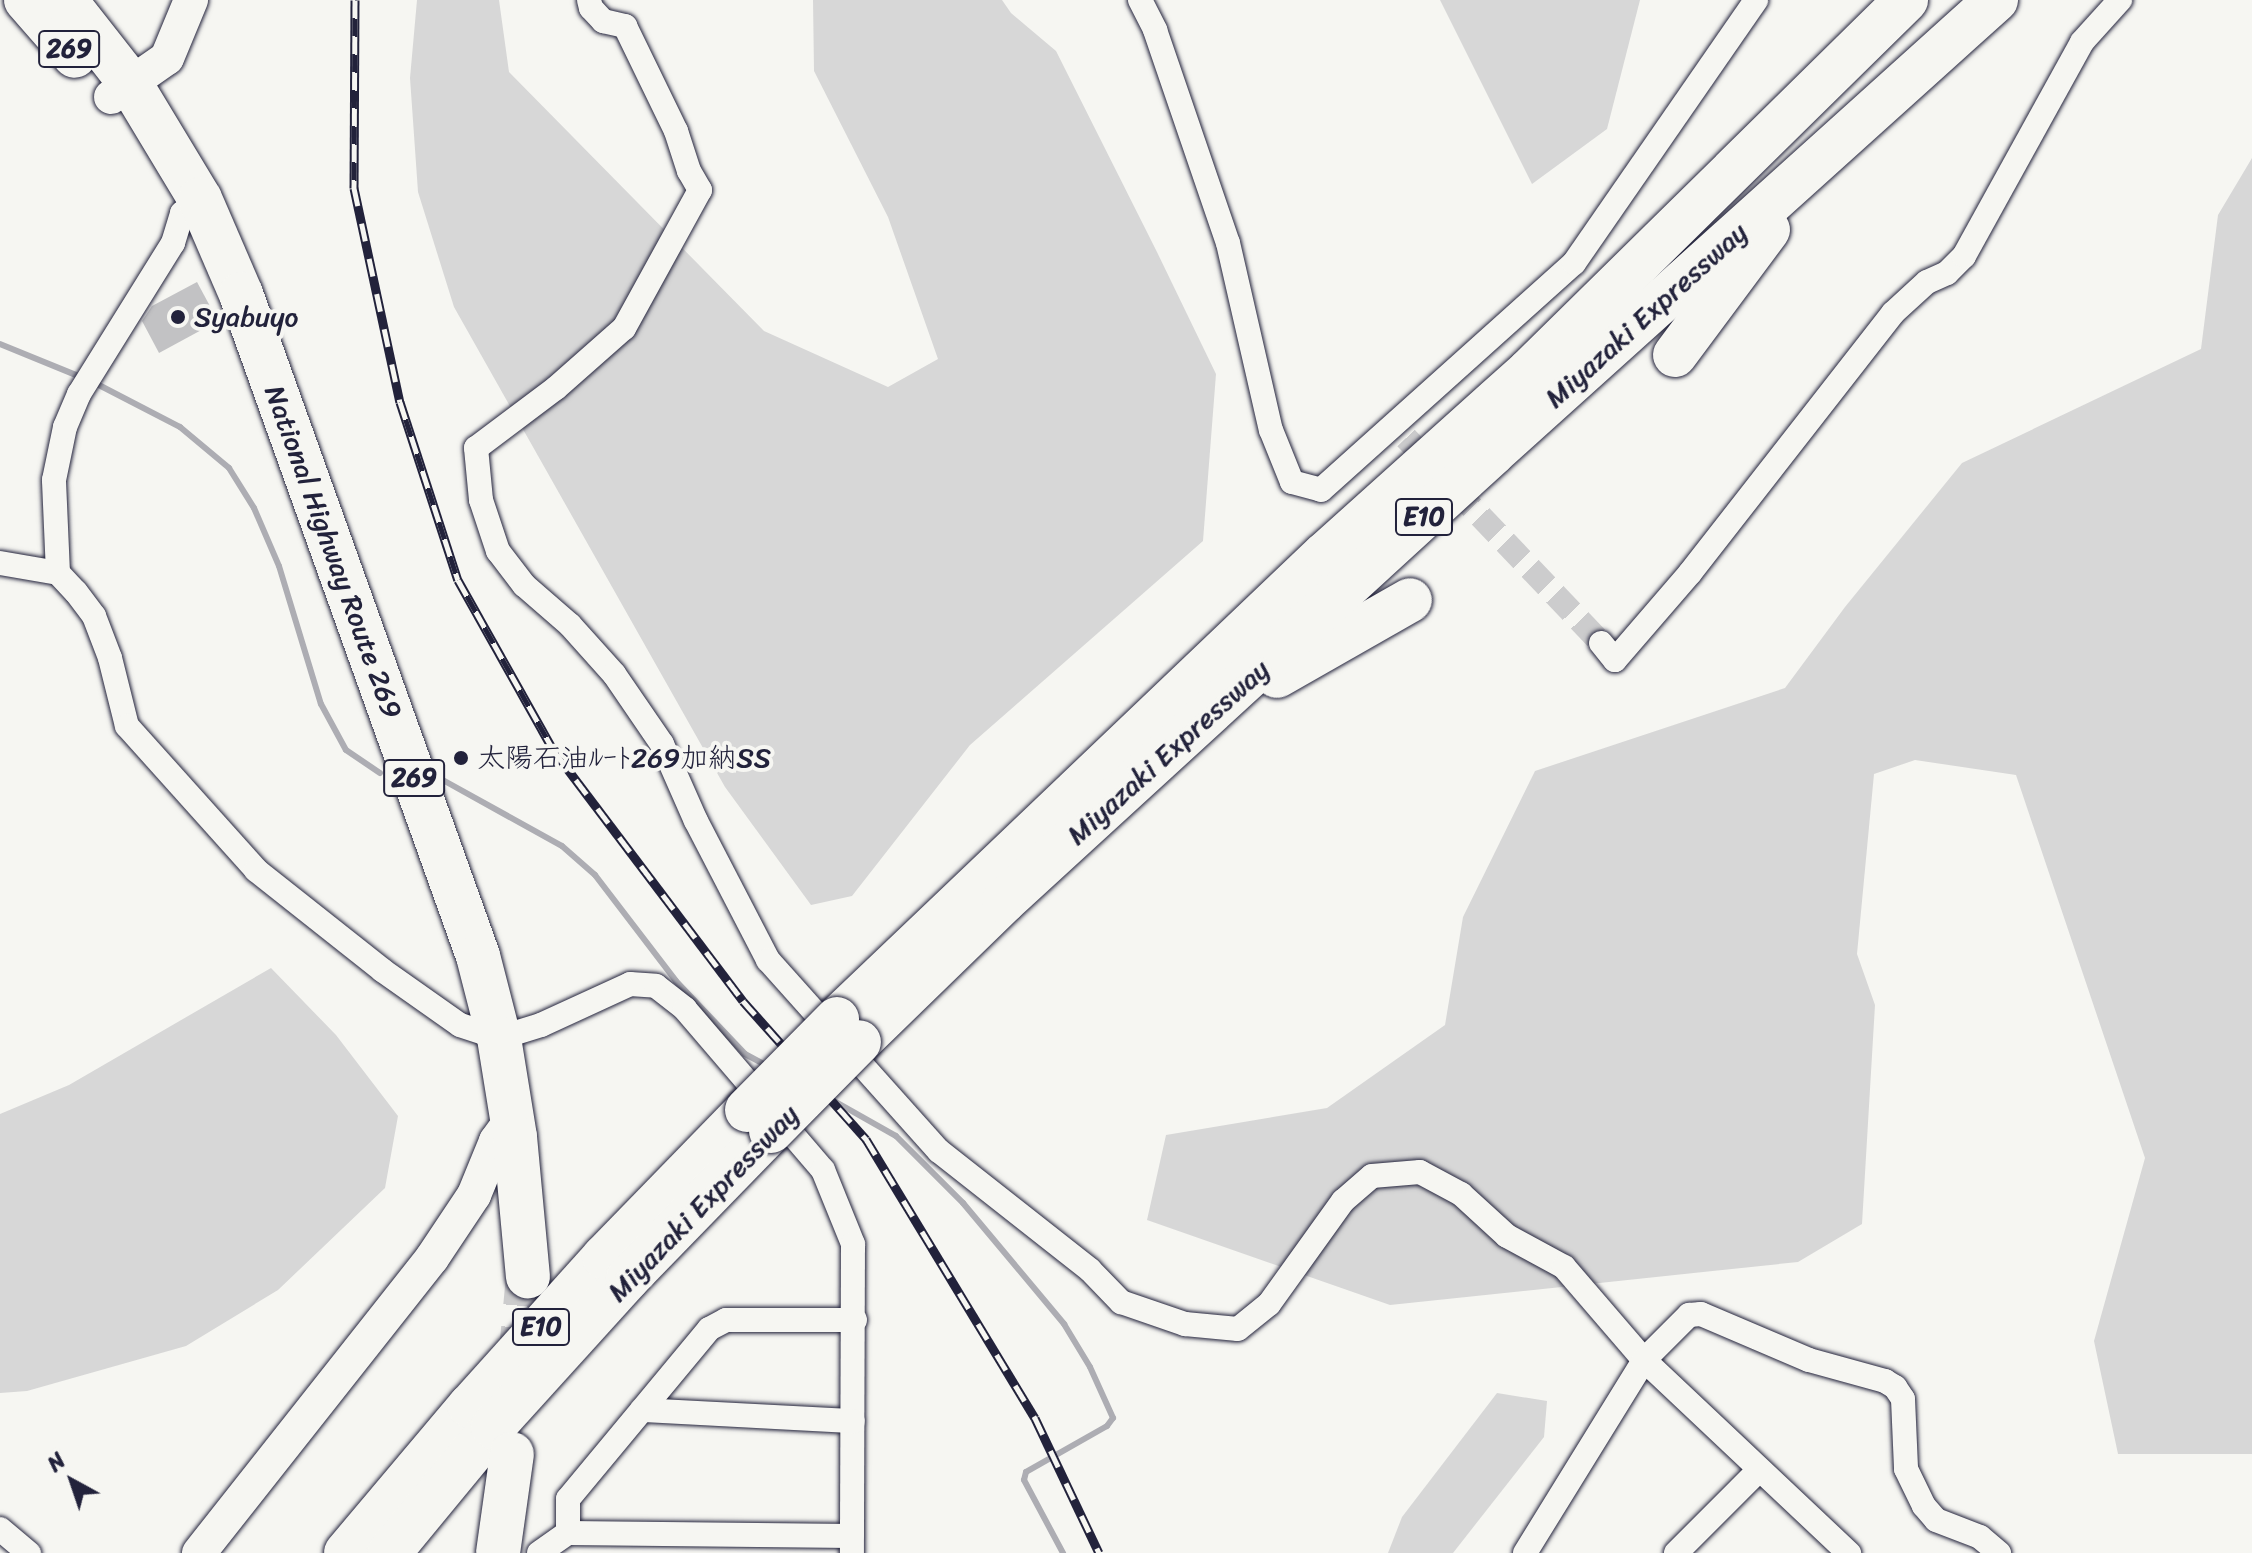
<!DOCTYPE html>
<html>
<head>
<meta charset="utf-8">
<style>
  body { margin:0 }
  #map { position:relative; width:2252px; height:1553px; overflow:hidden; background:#f6f6f2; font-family:Sriracha,"Klee One",sans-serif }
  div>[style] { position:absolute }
  .green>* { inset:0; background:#d7d7d7 }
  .stream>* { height:6px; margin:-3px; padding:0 3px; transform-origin:3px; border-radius:3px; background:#adadb3 }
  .building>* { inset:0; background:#c2c2c4 }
  .street-tunnel>* { height:24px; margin-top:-12px; transform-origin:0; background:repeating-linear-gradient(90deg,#cccccd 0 24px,transparent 0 36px) }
  .highway-tunnel>* { height:44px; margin-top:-22px; transform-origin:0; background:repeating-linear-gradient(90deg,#cccccd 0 44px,transparent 0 66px) }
  .roads { filter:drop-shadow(0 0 2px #22223b) drop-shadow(0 0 2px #22223b) }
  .street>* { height:24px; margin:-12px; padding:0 12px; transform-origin:12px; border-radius:12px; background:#f6f6f2 }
  .secondary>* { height:34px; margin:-17px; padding:0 17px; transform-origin:17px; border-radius:17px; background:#f6f6f2 }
  .highway>* { height:44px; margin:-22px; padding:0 22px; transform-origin:22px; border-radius:22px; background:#f6f6f2 }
  .rail>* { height:9px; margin-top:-4.5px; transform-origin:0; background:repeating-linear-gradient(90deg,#f6f6f2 0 18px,#22223b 0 36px); box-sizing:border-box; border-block:2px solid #22223b }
  .bridges { filter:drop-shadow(0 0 2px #22223b) drop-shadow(0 0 2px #22223b) }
  .highway-bridge>* { height:44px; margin:-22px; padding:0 22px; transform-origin:22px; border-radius:22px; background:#f6f6f2 }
  .dots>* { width:22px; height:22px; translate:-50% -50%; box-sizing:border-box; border:4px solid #f6f6f2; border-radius:50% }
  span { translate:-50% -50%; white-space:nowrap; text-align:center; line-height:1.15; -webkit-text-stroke:8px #f6f6f2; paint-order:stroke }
  .shield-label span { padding:2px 6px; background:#f6f6f2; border:2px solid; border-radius:6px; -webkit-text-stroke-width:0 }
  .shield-label { font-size:26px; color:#22223b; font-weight:700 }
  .street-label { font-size:28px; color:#22223b }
  .poi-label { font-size:28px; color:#22223b }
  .left { translate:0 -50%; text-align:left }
  .north { position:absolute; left:32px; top:1441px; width:80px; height:80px; -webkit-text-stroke:6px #f6f6f2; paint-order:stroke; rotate:320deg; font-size:22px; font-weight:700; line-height:32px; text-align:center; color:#22223b }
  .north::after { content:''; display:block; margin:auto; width:28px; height:36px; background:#22223b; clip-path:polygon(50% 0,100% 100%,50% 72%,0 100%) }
</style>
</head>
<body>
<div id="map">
  <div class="green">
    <i style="clip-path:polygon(417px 0,499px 0,509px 72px,764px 331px,888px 387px,938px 359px,888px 217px,814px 71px,813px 0,1002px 0,1011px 13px,1056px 51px,1156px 250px,1216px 374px,1203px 541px,970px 745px,852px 896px,811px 905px,725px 787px,454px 307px,418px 192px,410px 78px)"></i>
    <i style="clip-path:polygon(1440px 0,1640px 0,1607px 129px,1532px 184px)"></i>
    <i style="clip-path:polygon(2252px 158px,2252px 1454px,2118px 1454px,2094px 1341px,2145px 1158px,2016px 775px,1915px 760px,1874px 774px,1857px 954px,1875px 1005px,1862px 1224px,1798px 1262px,1390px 1305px,1147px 1220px,1166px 1135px,1327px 1108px,1445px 1025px,1463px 917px,1535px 771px,1785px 688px,1845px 607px,1962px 463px,2201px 349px,2218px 215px)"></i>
    <i style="clip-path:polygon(271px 968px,336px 1035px,398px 1116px,385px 1188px,278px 1290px,186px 1346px,27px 1391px,0 1393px,0 1114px,69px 1085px)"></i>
    <i style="clip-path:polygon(1497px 1393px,1547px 1401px,1544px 1437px,1453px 1553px,1388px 1553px,1402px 1517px)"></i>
  </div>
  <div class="stream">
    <i style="left:0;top:344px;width:87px;rotate:22.2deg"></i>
    <i style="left:95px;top:383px;width:96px;rotate:27.4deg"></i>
    <i style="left:180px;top:427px;width:64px;rotate:39.9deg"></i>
    <i style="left:229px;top:468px;width:47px;rotate:58deg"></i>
    <i style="left:254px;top:508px;width:63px;rotate:66.7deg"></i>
    <i style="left:279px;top:566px;width:144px;rotate:73.1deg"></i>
    <i style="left:321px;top:704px;width:52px;rotate:61.5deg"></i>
    <i style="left:346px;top:750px;width:41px;rotate:34.1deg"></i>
    <i style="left:441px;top:779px;width:138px;rotate:29deg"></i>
    <i style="left:562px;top:846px;width:44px;rotate:41.3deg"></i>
    <i style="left:595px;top:875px;width:133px;rotate:52.6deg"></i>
    <i style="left:676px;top:981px;width:100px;rotate:46.6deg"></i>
    <i style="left:745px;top:1054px;width:26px;rotate:28deg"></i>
    <i style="left:827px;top:1097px;width:79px;rotate:29.5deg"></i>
    <i style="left:896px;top:1136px;width:95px;rotate:45deg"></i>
    <i style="left:963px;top:1203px;width:158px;rotate:50.1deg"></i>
    <i style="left:1064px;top:1324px;width:50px;rotate:58.8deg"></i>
    <i style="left:1090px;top:1367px;width:56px;rotate:65.7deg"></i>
    <i style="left:1113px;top:1418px;width:10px;rotate:127deg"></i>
    <i style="left:1107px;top:1426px;width:93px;rotate:150.4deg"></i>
    <i style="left:1026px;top:1472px;width:8px;rotate:104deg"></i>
    <i style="left:1024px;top:1480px;width:83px;rotate:61.9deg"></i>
  </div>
  <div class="building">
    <i style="clip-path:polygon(197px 282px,218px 321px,159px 353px,142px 321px,152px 306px)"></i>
  </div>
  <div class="street-tunnel">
    <i style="left:1406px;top:438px;width:283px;rotate:46.4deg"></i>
  </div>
  <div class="highway-tunnel">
    <i style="left:519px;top:1372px;width:96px;rotate:-84.6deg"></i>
  </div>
  <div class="roads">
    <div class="street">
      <i style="left:589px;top:0;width:8px;rotate:76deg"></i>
      <i style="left:591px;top:8px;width:18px;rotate:47deg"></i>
      <i style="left:603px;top:21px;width:23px;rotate:13deg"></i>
      <i style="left:625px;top:26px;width:117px;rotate:64.1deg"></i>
      <i style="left:676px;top:131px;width:42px;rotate:72deg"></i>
      <i style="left:689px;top:171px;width:22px;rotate:60deg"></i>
      <i style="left:700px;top:190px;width:158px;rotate:118.8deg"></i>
      <i style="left:624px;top:328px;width:91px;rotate:138.6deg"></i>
      <i style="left:556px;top:388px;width:100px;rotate:143.1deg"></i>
      <i style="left:476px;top:448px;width:52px;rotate:84.5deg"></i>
      <i style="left:481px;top:500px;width:54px;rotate:71.6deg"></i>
      <i style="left:498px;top:551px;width:43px;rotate:52.6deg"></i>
      <i style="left:524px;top:585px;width:61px;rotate:41deg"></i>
      <i style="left:570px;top:625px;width:66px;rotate:48.1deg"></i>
      <i style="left:614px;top:674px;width:85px;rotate:55.6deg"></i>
      <i style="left:662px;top:744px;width:84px;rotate:66.2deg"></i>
      <i style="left:696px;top:821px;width:157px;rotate:62.6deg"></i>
      <i style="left:768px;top:960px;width:256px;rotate:48.2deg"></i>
      <i style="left:939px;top:1151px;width:192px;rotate:38.2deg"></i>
      <i style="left:1090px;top:1270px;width:45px;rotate:45.9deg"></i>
      <i style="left:1121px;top:1302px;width:68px;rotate:19deg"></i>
      <i style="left:1185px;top:1324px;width:53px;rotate:5.4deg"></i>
      <i style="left:1238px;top:1329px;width:40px;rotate:-39deg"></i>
      <i style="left:1269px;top:1304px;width:127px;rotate:-54.3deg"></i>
      <i style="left:1343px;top:1201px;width:38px;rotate:-41deg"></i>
      <i style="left:1372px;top:1176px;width:48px;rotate:-4.8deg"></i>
      <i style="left:1420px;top:1172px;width:47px;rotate:28.2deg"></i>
      <i style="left:1461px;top:1194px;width:62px;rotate:42.4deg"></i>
      <i style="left:1507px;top:1236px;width:65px;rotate:28.5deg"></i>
      <i style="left:1564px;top:1267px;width:123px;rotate:49.3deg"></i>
      <i style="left:1644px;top:1360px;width:282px;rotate:43.3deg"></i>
      <i style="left:1140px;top:0;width:34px;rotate:63deg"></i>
      <i style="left:1155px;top:30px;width:225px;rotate:71.1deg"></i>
      <i style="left:1228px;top:243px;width:192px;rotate:77.1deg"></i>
      <i style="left:1271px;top:430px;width:56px;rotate:68deg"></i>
      <i style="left:1292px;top:482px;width:30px;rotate:15deg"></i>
      <i style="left:1321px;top:490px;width:340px;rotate:-41.9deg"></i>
      <i style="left:1574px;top:263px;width:320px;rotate:-55.3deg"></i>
      <i style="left:0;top:563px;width:59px;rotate:9.8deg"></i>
      <i style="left:58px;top:573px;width:26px;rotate:47deg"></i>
      <i style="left:76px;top:592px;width:30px;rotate:53deg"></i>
      <i style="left:94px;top:616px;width:45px;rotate:69.1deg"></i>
      <i style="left:110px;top:658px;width:70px;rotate:76deg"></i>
      <i style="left:127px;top:726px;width:193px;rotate:48.1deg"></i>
      <i style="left:256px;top:870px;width:161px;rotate:38.4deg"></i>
      <i style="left:382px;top:970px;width:95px;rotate:35.2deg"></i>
      <i style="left:460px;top:1025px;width:41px;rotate:18.4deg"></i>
      <i style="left:499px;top:1038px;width:44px;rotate:-17.2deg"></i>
      <i style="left:541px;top:1025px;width:98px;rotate:-24.7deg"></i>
      <i style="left:630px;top:984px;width:26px;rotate:4deg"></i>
      <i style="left:656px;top:986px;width:37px;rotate:38deg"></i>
      <i style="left:685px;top:1009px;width:212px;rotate:49.4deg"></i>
      <i style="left:823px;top:1170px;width:80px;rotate:67.9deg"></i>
      <i style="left:853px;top:1244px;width:309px;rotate:90.2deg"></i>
      <i style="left:58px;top:573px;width:93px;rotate:-92.5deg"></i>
      <i style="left:54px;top:480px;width:54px;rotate:-78.3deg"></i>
      <i style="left:65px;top:427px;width:36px;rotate:-67deg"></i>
      <i style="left:79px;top:394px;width:178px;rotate:-58.1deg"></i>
      <i style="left:173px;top:243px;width:31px;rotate:-73deg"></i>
      <i style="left:182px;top:213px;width:23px;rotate:-38deg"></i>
      <i style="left:1601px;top:643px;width:22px;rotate:51deg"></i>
      <i style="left:1615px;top:660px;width:115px;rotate:-49.2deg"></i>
      <i style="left:1690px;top:573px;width:330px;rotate:-52deg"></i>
      <i style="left:1893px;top:313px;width:46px;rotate:-42.4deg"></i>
      <i style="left:1927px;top:282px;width:22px;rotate:-24deg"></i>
      <i style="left:1947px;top:273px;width:24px;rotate:-45deg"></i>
      <i style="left:1964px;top:256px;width:244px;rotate:-61.1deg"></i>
      <i style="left:2082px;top:42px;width:57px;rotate:-47.9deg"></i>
      <i style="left:642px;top:1410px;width:211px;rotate:3deg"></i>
      <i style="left:0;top:1529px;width:38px;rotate:40deg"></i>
      <i style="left:568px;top:1533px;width:284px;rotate:0.6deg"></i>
      <i style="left:539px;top:1553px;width:35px;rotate:-35deg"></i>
      <i style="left:568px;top:1533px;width:34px;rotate:-90deg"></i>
      <i style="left:568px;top:1499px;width:221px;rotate:-50.3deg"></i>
      <i style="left:709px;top:1329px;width:19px;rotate:-28deg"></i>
      <i style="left:726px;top:1320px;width:129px"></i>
      <i style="left:1525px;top:1553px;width:227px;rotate:-58.3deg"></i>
      <i style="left:1644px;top:1360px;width:64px;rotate:-45deg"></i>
      <i style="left:1689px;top:1315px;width:12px;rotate:-5deg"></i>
      <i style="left:1701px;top:1314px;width:117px;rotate:23.1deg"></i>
      <i style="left:1809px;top:1360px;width:79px;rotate:15.4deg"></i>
      <i style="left:1885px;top:1381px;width:12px;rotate:31deg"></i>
      <i style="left:1895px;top:1387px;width:14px;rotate:56deg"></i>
      <i style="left:1903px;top:1399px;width:70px;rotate:87.5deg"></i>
      <i style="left:1906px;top:1469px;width:41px;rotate:64.1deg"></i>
      <i style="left:1924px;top:1506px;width:18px;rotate:49deg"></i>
      <i style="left:1936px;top:1520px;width:47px;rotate:21.1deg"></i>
      <i style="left:1980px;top:1537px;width:25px;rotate:40deg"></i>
      <i style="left:1676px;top:1553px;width:117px;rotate:-45deg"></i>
    </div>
    <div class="secondary">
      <i style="left:111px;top:97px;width:68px;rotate:-34.9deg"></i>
      <i style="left:167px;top:58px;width:63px;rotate:-67.5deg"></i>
      <i style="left:199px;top:1553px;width:376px;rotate:-51.7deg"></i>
      <i style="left:432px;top:1258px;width:76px;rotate:-56.3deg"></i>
      <i style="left:474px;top:1195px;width:58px;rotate:-67.8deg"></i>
      <i style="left:496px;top:1141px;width:27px;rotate:-54deg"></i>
    </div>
    <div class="highway">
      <i style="left:26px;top:0;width:74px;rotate:48.8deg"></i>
      <i style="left:65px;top:0;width:105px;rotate:51.9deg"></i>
      <i style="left:130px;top:83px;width:135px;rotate:58.9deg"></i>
      <i style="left:200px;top:199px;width:103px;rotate:66.7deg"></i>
      <i style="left:241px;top:294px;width:703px;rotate:70.3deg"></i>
      <i style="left:478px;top:956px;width:85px;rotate:75.6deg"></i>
      <i style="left:499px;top:1038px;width:100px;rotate:80.8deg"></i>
      <i style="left:515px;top:1137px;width:140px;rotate:84.7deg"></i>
      <i style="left:1675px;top:355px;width:156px;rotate:-53.4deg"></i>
      <i style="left:1277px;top:676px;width:153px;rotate:-29.7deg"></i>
      <i style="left:837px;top:1019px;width:674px;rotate:-43.62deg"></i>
      <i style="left:1325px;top:554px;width:274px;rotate:-41.9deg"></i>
      <i style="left:1529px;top:371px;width:529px;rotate:-44.54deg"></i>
      <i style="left:859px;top:1042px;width:202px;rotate:-44.2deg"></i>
      <i style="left:1004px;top:901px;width:663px;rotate:-42.49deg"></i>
      <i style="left:1493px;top:453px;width:677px;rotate:-42.01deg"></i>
      <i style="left:346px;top:1553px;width:192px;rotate:-49.9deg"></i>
      <i style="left:470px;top:1406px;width:200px;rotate:-48deg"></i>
      <i style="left:604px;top:1257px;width:205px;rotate:-45.8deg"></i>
      <i style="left:389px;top:1553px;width:163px;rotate:-50.5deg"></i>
      <i style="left:493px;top:1427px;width:201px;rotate:-47.8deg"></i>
      <i style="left:628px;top:1278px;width:205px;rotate:-45.8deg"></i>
      <i style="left:498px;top:1553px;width:100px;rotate:-82deg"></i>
    </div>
  </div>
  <div class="rail">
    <i style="left:355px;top:0;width:188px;rotate:90.3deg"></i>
    <i style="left:354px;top:188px;width:219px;rotate:77.9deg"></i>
    <i style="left:400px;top:402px;width:187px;rotate:72deg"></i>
    <i style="left:458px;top:580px;width:196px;rotate:60.7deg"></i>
    <i style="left:554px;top:751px;width:313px;rotate:52.9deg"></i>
    <i style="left:743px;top:1001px;width:185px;rotate:48.3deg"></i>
    <i style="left:866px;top:1139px;width:326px;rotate:58.8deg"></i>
    <i style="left:1035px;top:1418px;width:149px;rotate:64.6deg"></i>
  </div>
  <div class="bridges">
    <div class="highway-bridge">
      <i style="left:747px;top:1110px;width:128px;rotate:-45.3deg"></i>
      <i style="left:771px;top:1131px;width:125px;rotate:-45.3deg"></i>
    </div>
  </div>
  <div class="dots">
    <i style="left:178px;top:317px;background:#22223b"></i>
    <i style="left:461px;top:758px;background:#22223b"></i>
  </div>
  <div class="shield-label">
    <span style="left:69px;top:49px">269</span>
    <span style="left:1424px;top:517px">E10</span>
    <span style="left:414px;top:778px">269</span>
    <span style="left:541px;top:1327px">E10</span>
  </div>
  <div class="street-label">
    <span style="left:1646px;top:315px;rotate:-42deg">Miyazaki Expressway</span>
    <span style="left:333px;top:552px;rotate:70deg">National Highway Route 269</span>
    <span style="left:1168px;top:752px;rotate:-42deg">Miyazaki Expressway</span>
    <span style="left:703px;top:1203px;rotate:-46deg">Miyazaki Expressway</span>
  </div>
  <div class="poi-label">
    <span class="left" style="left:194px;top:317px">Syabuyo</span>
    <span class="left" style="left:477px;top:758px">太陽石油ﾙｰﾄ269加納SS</span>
  </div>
  <div class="north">N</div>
</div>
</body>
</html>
